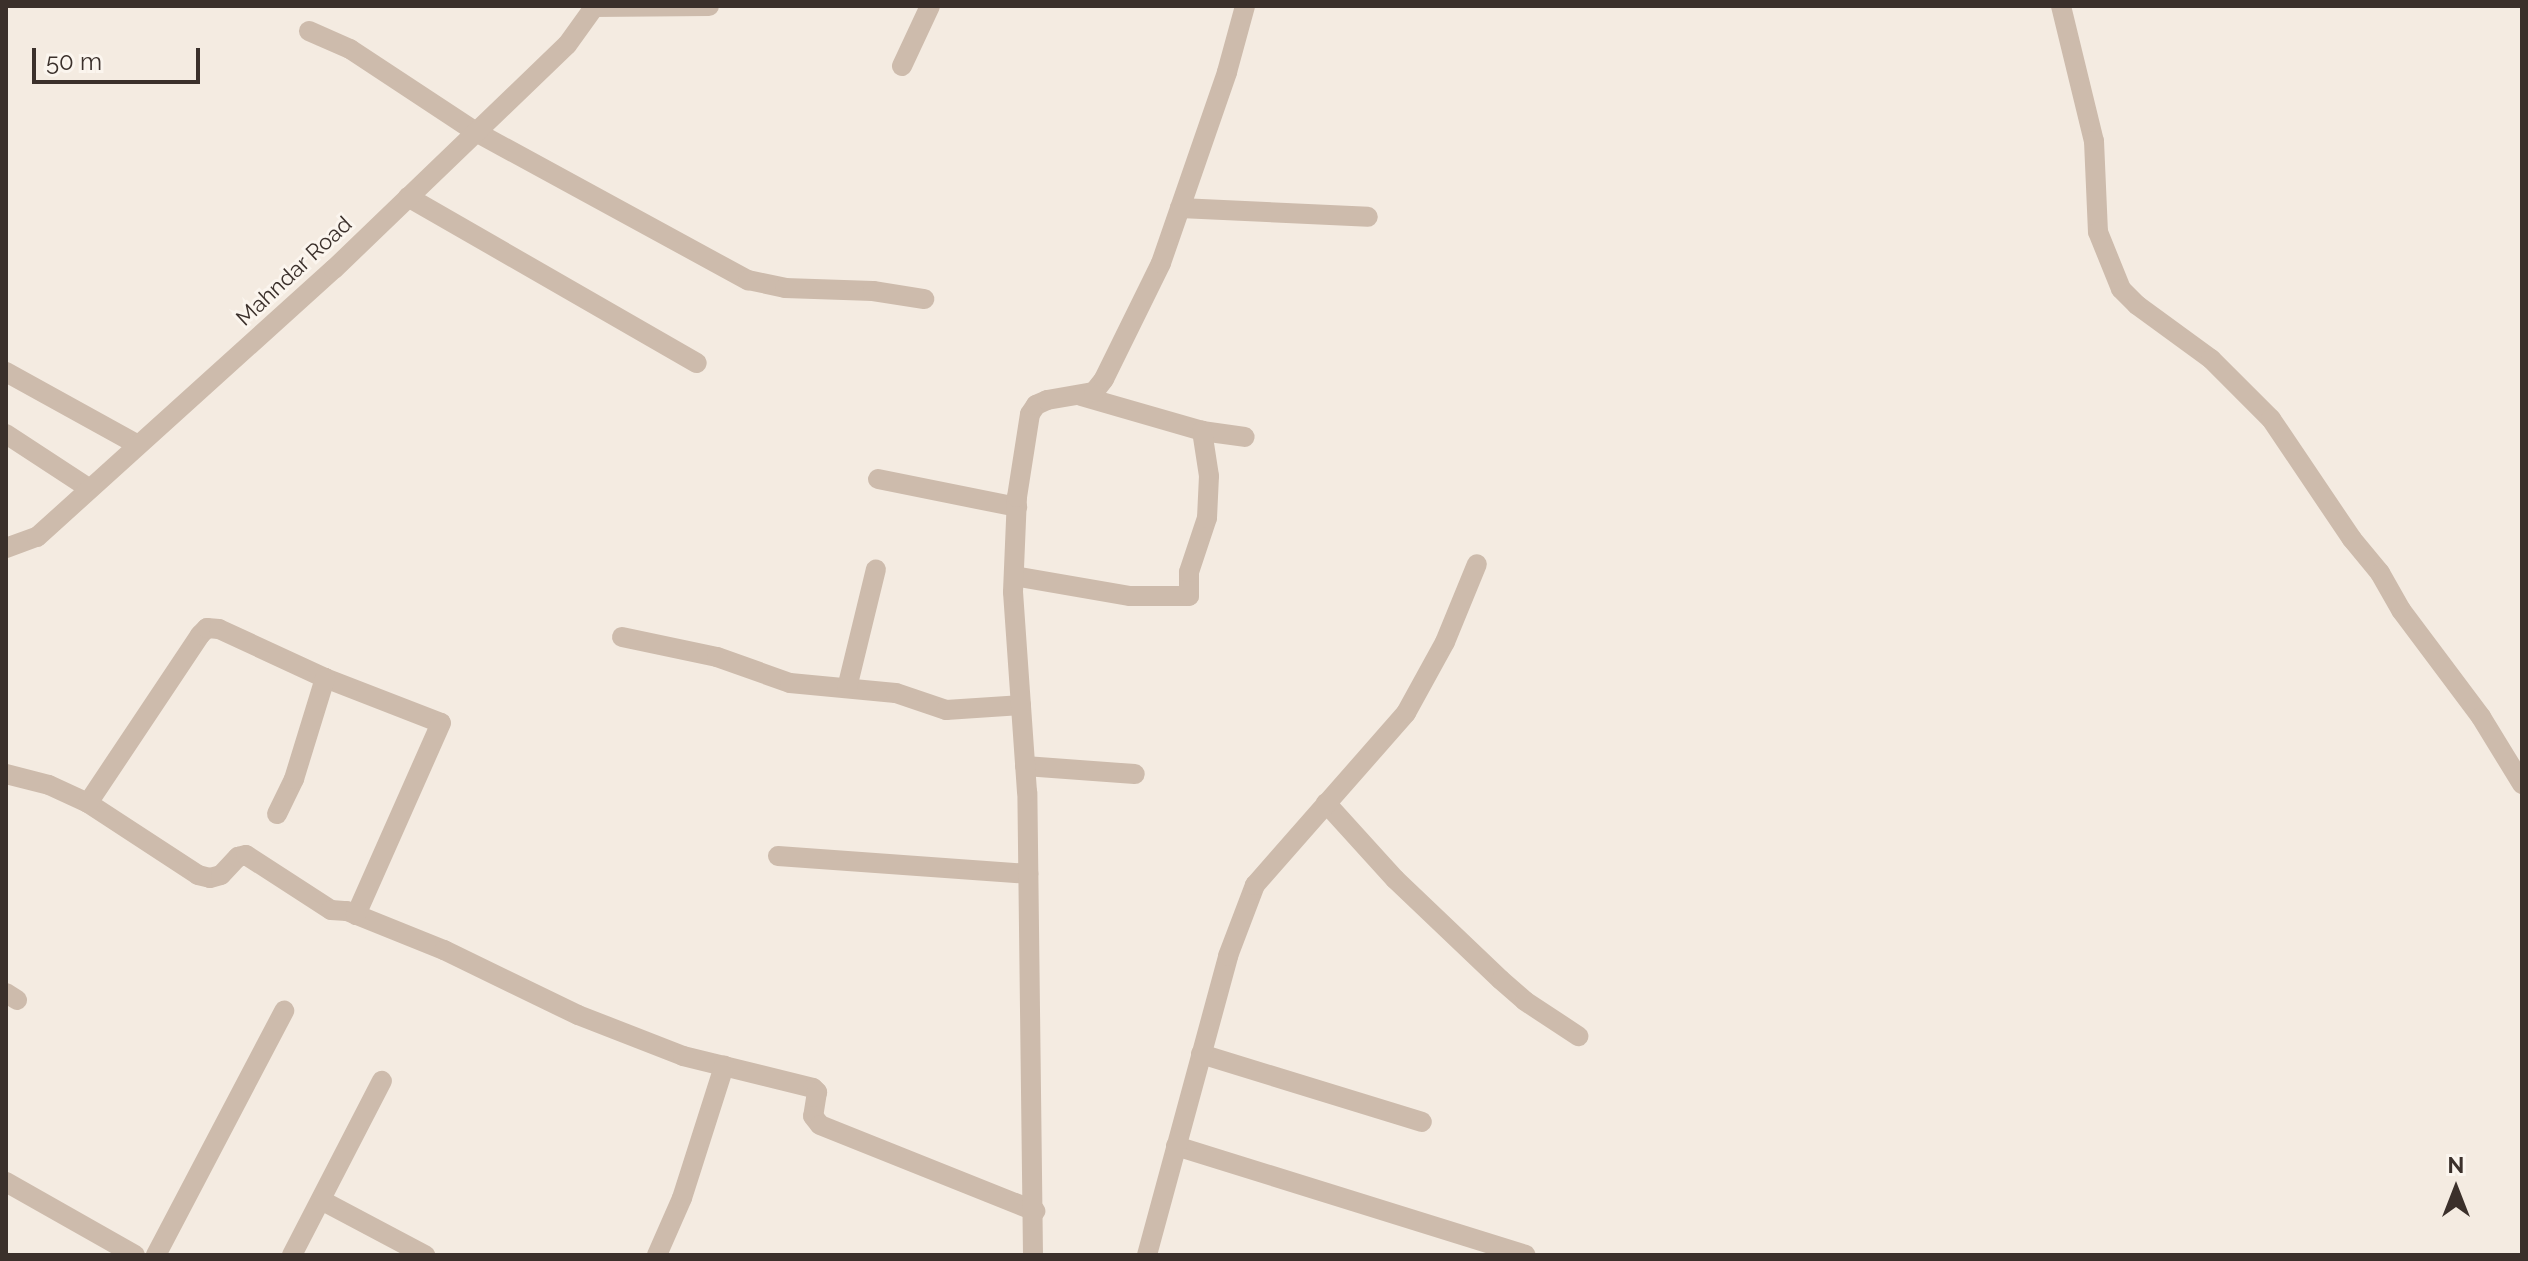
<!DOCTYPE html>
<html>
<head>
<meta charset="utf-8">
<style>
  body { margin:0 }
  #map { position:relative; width:2528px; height:1261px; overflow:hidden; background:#f4ebe1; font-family:Raleway,sans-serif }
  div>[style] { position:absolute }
  .minor>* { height:20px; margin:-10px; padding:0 10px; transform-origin:10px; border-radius:10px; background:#cdbbac }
  .tertiary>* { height:20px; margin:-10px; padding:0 10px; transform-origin:10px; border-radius:10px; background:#cdbbac }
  span { translate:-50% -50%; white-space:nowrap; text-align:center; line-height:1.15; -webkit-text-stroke:6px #fbf5ee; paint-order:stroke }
  .street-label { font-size:22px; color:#3b302b }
  .frame { position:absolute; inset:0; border:8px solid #3b302b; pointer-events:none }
  .north { position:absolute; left:2416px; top:1149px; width:80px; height:80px; -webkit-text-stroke:6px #fbf5ee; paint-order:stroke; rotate:0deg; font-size:22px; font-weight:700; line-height:32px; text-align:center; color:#3b302b }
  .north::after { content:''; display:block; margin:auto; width:28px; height:36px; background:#3b302b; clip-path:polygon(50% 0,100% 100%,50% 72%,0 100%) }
  .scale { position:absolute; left:32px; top:48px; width:168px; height:36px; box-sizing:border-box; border:4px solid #3b302b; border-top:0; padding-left:10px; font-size:24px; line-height:28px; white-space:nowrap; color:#3b302b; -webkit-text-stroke:6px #fbf5ee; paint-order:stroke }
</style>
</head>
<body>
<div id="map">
  <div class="minor">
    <i style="left:2061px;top:6px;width:139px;rotate:76.3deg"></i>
    <i style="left:2094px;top:141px;width:91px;rotate:87.5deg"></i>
    <i style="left:2098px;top:232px;width:61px;rotate:68deg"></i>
    <i style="left:2121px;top:289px;width:23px;rotate:45deg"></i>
    <i style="left:2137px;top:305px;width:92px;rotate:36.1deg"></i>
    <i style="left:2211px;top:359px;width:85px;rotate:45deg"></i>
    <i style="left:2271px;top:419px;width:145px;rotate:56deg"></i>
    <i style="left:2352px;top:539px;width:44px;rotate:50.5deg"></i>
    <i style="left:2380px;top:573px;width:43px;rotate:60.4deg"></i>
    <i style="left:2401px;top:610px;width:134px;rotate:53.2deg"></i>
    <i style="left:2481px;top:717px;width:79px;rotate:58.5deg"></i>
    <i style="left:594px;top:7px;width:115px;rotate:-0.5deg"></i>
    <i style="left:309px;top:31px;width:45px;rotate:23.7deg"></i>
    <i style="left:350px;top:49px;width:151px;rotate:33.4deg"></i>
    <i style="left:476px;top:132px;width:310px;rotate:28.6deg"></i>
    <i style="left:748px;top:280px;width:38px;rotate:12deg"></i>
    <i style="left:785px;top:288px;width:88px;rotate:2deg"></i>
    <i style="left:873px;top:291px;width:52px;rotate:8.9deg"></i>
    <i style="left:902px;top:66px;width:66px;rotate:-65deg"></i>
    <i style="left:408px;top:197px;width:333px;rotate:29.9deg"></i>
    <i style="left:1180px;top:208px;width:188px;rotate:2.7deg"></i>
    <i style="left:6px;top:372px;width:151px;rotate:28.9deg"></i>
    <i style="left:1081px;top:396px;width:126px;rotate:16.1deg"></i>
    <i style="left:1202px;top:431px;width:43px;rotate:7.9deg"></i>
    <i style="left:6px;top:434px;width:100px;rotate:33.2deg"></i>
    <i style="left:878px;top:479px;width:142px;rotate:11.4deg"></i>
    <i style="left:1014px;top:576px;width:118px;rotate:9.8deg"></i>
    <i style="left:1130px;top:596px;width:59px"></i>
    <i style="left:1189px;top:596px;width:24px;rotate:-90deg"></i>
    <i style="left:1189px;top:572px;width:57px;rotate:-71.6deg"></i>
    <i style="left:1207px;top:518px;width:42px;rotate:-87.3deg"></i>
    <i style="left:1209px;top:476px;width:46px;rotate:-98.8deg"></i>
    <i style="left:622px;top:637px;width:97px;rotate:11.9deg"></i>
    <i style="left:717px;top:657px;width:77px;rotate:19.6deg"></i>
    <i style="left:790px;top:683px;width:106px;rotate:5.4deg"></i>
    <i style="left:896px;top:693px;width:53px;rotate:18.8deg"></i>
    <i style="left:946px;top:710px;width:75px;rotate:-3.8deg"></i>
    <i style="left:847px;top:688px;width:122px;rotate:-76.3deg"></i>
    <i style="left:1025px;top:766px;width:110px;rotate:4.2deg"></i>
    <i style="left:6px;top:774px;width:44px;rotate:14.3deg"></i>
    <i style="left:49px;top:785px;width:43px;rotate:24.8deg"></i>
    <i style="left:88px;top:803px;width:131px;rotate:33.2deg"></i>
    <i style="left:198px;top:875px;width:12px;rotate:14deg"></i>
    <i style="left:210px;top:878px;width:11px;rotate:-15deg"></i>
    <i style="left:221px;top:875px;width:25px;rotate:-47deg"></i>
    <i style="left:238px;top:857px;width:8px;rotate:-14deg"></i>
    <i style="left:246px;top:855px;width:101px;rotate:32.9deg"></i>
    <i style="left:331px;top:910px;width:16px;rotate:4deg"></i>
    <i style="left:347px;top:911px;width:105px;rotate:21.9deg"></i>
    <i style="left:444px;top:950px;width:149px;rotate:25.9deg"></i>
    <i style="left:578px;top:1015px;width:113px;rotate:21.3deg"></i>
    <i style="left:683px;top:1056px;width:134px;rotate:13.8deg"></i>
    <i style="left:813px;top:1088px;width:6px;rotate:45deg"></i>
    <i style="left:817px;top:1092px;width:24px;rotate:99deg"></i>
    <i style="left:813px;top:1116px;width:11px;rotate:52deg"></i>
    <i style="left:820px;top:1125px;width:232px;rotate:21.8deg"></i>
    <i style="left:88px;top:803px;width:202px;rotate:-56.3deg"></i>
    <i style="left:200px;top:635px;width:10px;rotate:-45deg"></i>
    <i style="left:207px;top:628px;width:12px;rotate:5deg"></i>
    <i style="left:219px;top:629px;width:117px;rotate:24.8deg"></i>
    <i style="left:325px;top:678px;width:124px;rotate:21.2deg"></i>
    <i style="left:441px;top:723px;width:210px;rotate:113.9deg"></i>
    <i style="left:1326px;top:803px;width:103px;rotate:47.8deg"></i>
    <i style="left:1395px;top:879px;width:146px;rotate:43.6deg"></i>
    <i style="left:1501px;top:980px;width:32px;rotate:41deg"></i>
    <i style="left:1525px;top:1001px;width:64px;rotate:33.4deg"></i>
    <i style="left:277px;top:814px;width:39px;rotate:-64deg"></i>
    <i style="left:294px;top:779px;width:106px;rotate:-72.9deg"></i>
    <i style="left:778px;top:856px;width:251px;rotate:4.1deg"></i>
    <i style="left:6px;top:993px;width:13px;rotate:32deg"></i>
    <i style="left:1201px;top:1054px;width:231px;rotate:17.1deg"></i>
    <i style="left:1176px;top:1146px;width:366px;rotate:17.3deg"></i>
    <i style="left:6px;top:1182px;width:148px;rotate:29.5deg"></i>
    <i style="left:321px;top:1200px;width:118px;rotate:27.9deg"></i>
    <i style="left:156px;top:1255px;width:276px;rotate:-62.3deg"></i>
    <i style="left:292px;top:1255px;width:196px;rotate:-62.7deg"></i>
    <i style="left:657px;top:1255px;width:62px;rotate:-66.3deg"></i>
    <i style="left:682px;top:1198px;width:139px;rotate:-72.3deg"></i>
    <i style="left:1033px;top:1255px;width:463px;rotate:-90.7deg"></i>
    <i style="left:1027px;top:792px;width:200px;rotate:-94deg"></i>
    <i style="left:1013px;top:592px;width:95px;rotate:-87.6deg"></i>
    <i style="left:1017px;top:497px;width:84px;rotate:-81.1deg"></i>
    <i style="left:1030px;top:414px;width:11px;rotate:-56deg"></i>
    <i style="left:1036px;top:405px;width:12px;rotate:-24deg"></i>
    <i style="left:1047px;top:400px;width:48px;rotate:-9.7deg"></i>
    <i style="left:1094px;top:392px;width:16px;rotate:-52deg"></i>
    <i style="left:1104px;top:379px;width:129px;rotate:-63.8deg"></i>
    <i style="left:1161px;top:263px;width:202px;rotate:-70.9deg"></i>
    <i style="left:1227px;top:72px;width:68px;rotate:-74.7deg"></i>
    <i style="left:1147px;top:1255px;width:310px;rotate:-74.8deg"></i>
    <i style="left:1228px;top:956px;width:76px;rotate:-69.2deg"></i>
    <i style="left:1255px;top:885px;width:229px;rotate:-48.7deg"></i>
    <i style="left:1406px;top:713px;width:81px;rotate:-61.2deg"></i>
    <i style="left:1445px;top:642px;width:84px;rotate:-67.7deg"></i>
  </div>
  <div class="tertiary">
    <i style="left:6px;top:548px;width:33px;rotate:-20deg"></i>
    <i style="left:37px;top:537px;width:400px;rotate:-42.1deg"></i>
    <i style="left:334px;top:269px;width:323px;rotate:-43.9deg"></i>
    <i style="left:567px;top:45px;width:48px;rotate:-54.3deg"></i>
  </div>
  <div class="street-label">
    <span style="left:294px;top:271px;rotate:-43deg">Mahndar Road</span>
  </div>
  <div class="frame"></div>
  <div class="north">N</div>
  <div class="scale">50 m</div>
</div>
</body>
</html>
